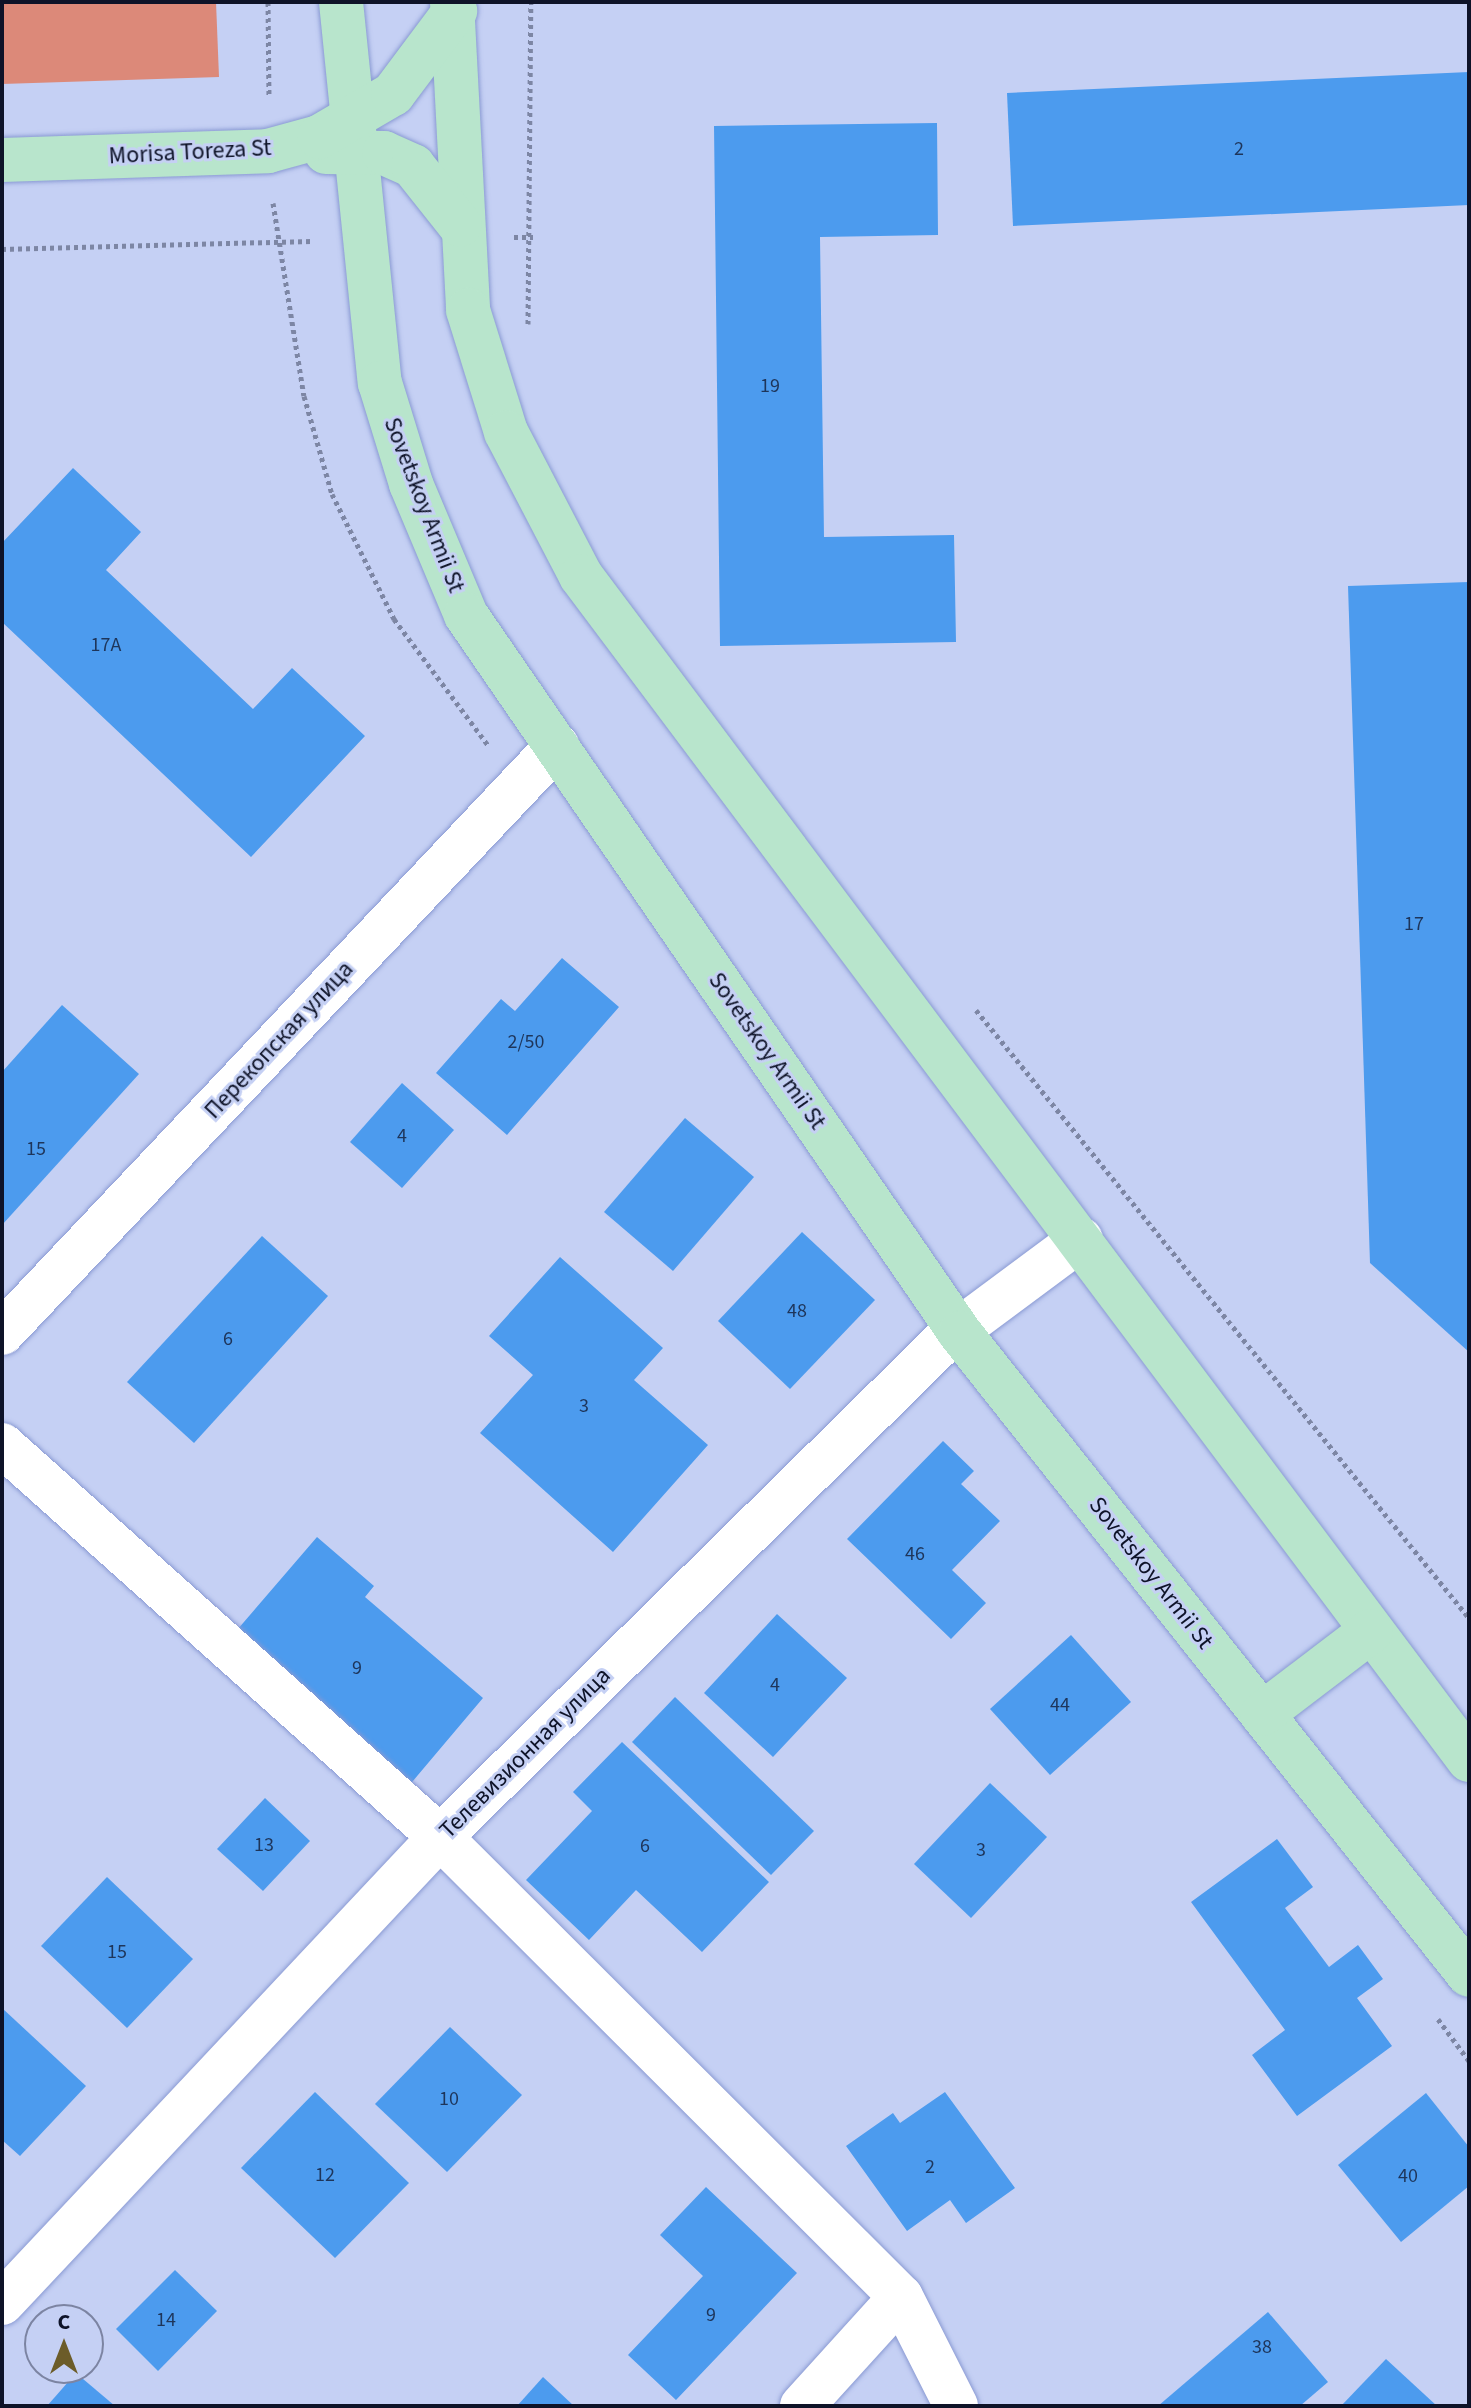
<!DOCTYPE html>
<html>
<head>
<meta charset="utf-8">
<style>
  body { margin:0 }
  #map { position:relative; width:1471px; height:2408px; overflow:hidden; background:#c5d0f4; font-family:"Source Sans 3",sans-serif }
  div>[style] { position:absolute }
  .green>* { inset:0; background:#dc8979 }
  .building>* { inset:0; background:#4c9bee }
  .path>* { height:5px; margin-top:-2.5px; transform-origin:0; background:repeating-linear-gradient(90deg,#7d86a4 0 4px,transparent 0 8px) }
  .roads { filter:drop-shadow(0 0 2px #8a9ad3) drop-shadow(0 0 2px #8a9ad3) }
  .minor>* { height:44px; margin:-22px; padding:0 22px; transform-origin:22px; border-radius:22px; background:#fff }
  .secondary>* { height:44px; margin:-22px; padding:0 22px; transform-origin:22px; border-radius:22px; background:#b8e5cc }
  span { translate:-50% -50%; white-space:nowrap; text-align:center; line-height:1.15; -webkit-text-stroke:6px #c5d0f4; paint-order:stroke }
  .number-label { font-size:20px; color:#1e355a }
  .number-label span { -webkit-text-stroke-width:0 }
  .street-label { font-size:24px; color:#0e1328 }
  .frame { position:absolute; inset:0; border:4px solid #0e1328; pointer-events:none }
  .north { position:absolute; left:24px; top:2304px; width:80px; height:80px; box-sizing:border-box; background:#c5d0f4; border:2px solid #7c84a2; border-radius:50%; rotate:0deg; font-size:22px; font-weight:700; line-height:32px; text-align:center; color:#0e1328 }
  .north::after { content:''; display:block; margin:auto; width:28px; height:36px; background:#6c5c29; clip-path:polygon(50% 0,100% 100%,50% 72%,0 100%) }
</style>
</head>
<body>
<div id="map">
  <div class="green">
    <i style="clip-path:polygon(2px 2px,216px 2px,219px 77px,2px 84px)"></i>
  </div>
  <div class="building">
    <i style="clip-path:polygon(1469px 72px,1469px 205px,1013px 226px,1007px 93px)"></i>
    <i style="clip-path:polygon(937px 123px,938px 235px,820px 237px,824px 537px,954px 535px,956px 642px,720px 646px,714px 126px)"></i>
    <i style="clip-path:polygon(73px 468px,141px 532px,106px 570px,253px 709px,292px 668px,365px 736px,251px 857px,2px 622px,2px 543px)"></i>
    <i style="clip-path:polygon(1469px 582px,1469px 1352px,1370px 1263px,1348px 586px)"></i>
    <i style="clip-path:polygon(562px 958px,619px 1007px,507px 1135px,436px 1073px,501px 999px,515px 1011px)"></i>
    <i style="clip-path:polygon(62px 1005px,139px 1074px,2px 1225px,2px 1072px)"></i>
    <i style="clip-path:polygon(402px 1083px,454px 1130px,402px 1188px,350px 1142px)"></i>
    <i style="clip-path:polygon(685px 1118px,754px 1177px,673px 1271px,604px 1212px)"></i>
    <i style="clip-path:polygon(802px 1232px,875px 1300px,790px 1389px,718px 1321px)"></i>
    <i style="clip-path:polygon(262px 1236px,328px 1296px,194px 1443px,127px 1382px)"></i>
    <i style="clip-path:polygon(560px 1257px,663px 1348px,634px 1380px,708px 1445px,613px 1552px,480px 1433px,533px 1375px,489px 1336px)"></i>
    <i style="clip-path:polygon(943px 1441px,974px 1471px,961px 1484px,1000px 1521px,952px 1570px,986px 1603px,951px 1639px,847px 1539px)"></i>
    <i style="clip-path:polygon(317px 1537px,374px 1586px,365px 1597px,483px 1698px,407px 1788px,231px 1637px)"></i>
    <i style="clip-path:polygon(777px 1614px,847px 1678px,773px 1757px,704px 1693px)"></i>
    <i style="clip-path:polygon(1071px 1635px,1131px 1702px,1050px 1775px,990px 1709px)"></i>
    <i style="clip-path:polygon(675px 1697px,814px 1831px,771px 1875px,632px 1742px)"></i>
    <i style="clip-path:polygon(622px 1742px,769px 1882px,702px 1952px,636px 1890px,589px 1940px,526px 1880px,592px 1811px,573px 1792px)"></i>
    <i style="clip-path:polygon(990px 1783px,1047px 1837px,971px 1918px,914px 1864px)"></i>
    <i style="clip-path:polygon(265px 1798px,310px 1841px,263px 1891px,217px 1849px)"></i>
    <i style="clip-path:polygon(1277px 1839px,1313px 1887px,1285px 1908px,1329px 1967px,1358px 1945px,1383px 1979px,1357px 1998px,1392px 2046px,1297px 2116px,1252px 2055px,1285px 2030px,1191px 1902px)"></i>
    <i style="clip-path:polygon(107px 1877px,193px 1959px,127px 2028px,41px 1946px)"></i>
    <i style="clip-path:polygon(2px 2008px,86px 2086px,20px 2156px,2px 2140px)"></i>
    <i style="clip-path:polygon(450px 2027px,522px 2095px,447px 2172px,375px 2104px)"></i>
    <i style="clip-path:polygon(315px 2092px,409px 2183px,335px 2258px,241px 2168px)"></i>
    <i style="clip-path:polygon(945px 2092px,1015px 2188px,966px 2223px,950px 2200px,907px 2231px,846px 2146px,893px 2113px,900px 2123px)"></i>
    <i style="clip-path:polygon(1426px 2093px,1469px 2147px,1469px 2186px,1401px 2242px,1338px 2165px)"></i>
    <i style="clip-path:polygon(706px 2187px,797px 2273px,676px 2400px,628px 2355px,703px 2276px,660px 2235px)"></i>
    <i style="clip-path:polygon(175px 2270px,217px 2311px,158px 2371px,116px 2329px)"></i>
    <i style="clip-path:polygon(1268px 2312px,1328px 2382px,1300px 2406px,1158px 2406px)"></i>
    <i style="clip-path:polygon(1386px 2359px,1437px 2406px,1341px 2406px)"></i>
    <i style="clip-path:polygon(76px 2373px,115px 2406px,47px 2406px)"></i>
    <i style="clip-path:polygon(543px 2377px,574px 2406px,517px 2406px)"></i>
  </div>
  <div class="path">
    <i style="left:268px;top:2px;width:95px;rotate:89.4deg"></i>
    <i style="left:273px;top:203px;width:195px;rotate:80.9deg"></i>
    <i style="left:304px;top:396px;width:102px;rotate:74.1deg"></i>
    <i style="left:332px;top:494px;width:140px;rotate:63.6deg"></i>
    <i style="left:394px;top:619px;width:157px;rotate:53.3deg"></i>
    <i style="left:514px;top:237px;width:19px"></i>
    <i style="left:2px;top:249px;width:310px;rotate:-1.5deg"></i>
    <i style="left:528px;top:324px;width:322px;rotate:-89.5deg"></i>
    <i style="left:976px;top:1010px;width:783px;rotate:50.96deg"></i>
    <i style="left:1438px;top:2019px;width:52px;rotate:53.6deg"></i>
  </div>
  <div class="roads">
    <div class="minor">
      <i style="left:2px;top:1333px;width:808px;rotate:-46.61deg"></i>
      <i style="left:2px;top:1445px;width:588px;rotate:41.83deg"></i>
      <i style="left:440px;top:1837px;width:651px;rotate:44.94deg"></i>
      <i style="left:901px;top:2297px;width:122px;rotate:63.2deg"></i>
      <i style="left:2px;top:2303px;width:640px;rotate:-46.77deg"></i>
      <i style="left:440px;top:1837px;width:709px;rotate:-44.54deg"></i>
      <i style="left:945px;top:1340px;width:169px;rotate:-36.6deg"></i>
      <i style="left:802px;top:2406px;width:147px;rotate:-47.8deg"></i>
    </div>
    <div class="secondary">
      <i style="left:341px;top:2px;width:383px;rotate:84.2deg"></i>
      <i style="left:380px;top:383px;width:106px;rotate:72.9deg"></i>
      <i style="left:411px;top:484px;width:142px;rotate:67.2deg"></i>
      <i style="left:466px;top:615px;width:872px;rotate:55.47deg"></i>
      <i style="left:960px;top:1333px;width:819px;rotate:51.59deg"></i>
      <i style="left:452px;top:2px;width:308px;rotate:87deg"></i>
      <i style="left:468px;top:310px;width:128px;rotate:72.7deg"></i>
      <i style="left:506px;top:432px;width:162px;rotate:62.5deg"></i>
      <i style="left:581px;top:576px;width:1480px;rotate:53.13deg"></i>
      <i style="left:326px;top:152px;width:58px;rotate:1deg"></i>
      <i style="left:384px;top:153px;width:32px;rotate:24deg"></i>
      <i style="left:413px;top:166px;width:75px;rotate:51.5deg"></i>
      <i style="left:2px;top:160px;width:266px;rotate:-1.9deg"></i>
      <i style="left:268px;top:151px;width:53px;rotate:-15.4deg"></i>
      <i style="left:319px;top:137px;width:86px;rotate:-30.2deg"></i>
      <i style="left:393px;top:94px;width:104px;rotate:-53.2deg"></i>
      <i style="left:1262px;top:1714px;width:137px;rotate:-37.3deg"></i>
    </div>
  </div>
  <div class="number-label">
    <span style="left:1239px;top:149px">2</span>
    <span style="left:770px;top:386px">19</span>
    <span style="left:106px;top:645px">17А</span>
    <span style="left:1414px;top:924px">17</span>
    <span style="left:526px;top:1042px">2/50</span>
    <span style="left:402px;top:1136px">4</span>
    <span style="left:36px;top:1149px">15</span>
    <span style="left:797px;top:1311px">48</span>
    <span style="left:228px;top:1339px">6</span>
    <span style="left:584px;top:1406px">3</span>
    <span style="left:915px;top:1554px">46</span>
    <span style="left:357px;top:1668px">9</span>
    <span style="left:775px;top:1685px">4</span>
    <span style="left:1060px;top:1705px">44</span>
    <span style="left:264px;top:1845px">13</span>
    <span style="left:645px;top:1846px">6</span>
    <span style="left:981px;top:1850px">3</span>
    <span style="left:117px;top:1952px">15</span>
    <span style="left:449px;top:2099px">10</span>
    <span style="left:930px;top:2167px">2</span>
    <span style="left:325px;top:2175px">12</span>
    <span style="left:1408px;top:2176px">40</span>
    <span style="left:711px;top:2315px">9</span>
    <span style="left:166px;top:2320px">14</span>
    <span style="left:1262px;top:2347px">38</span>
  </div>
  <div class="street-label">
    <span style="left:190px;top:152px;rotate:-3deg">Morisa Toreza St</span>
    <span style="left:424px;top:505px;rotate:69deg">Sovetskoy Armii St</span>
    <span style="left:279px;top:1040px;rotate:-47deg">Перекопская улица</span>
    <span style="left:767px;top:1051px;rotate:55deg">Sovetskoy Armii St</span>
    <span style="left:1151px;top:1573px;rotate:52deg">Sovetskoy Armii St</span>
    <span style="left:525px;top:1753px;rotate:-45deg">Телевизионная улица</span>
  </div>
  <div class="frame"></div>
  <div class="north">С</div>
</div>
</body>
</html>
